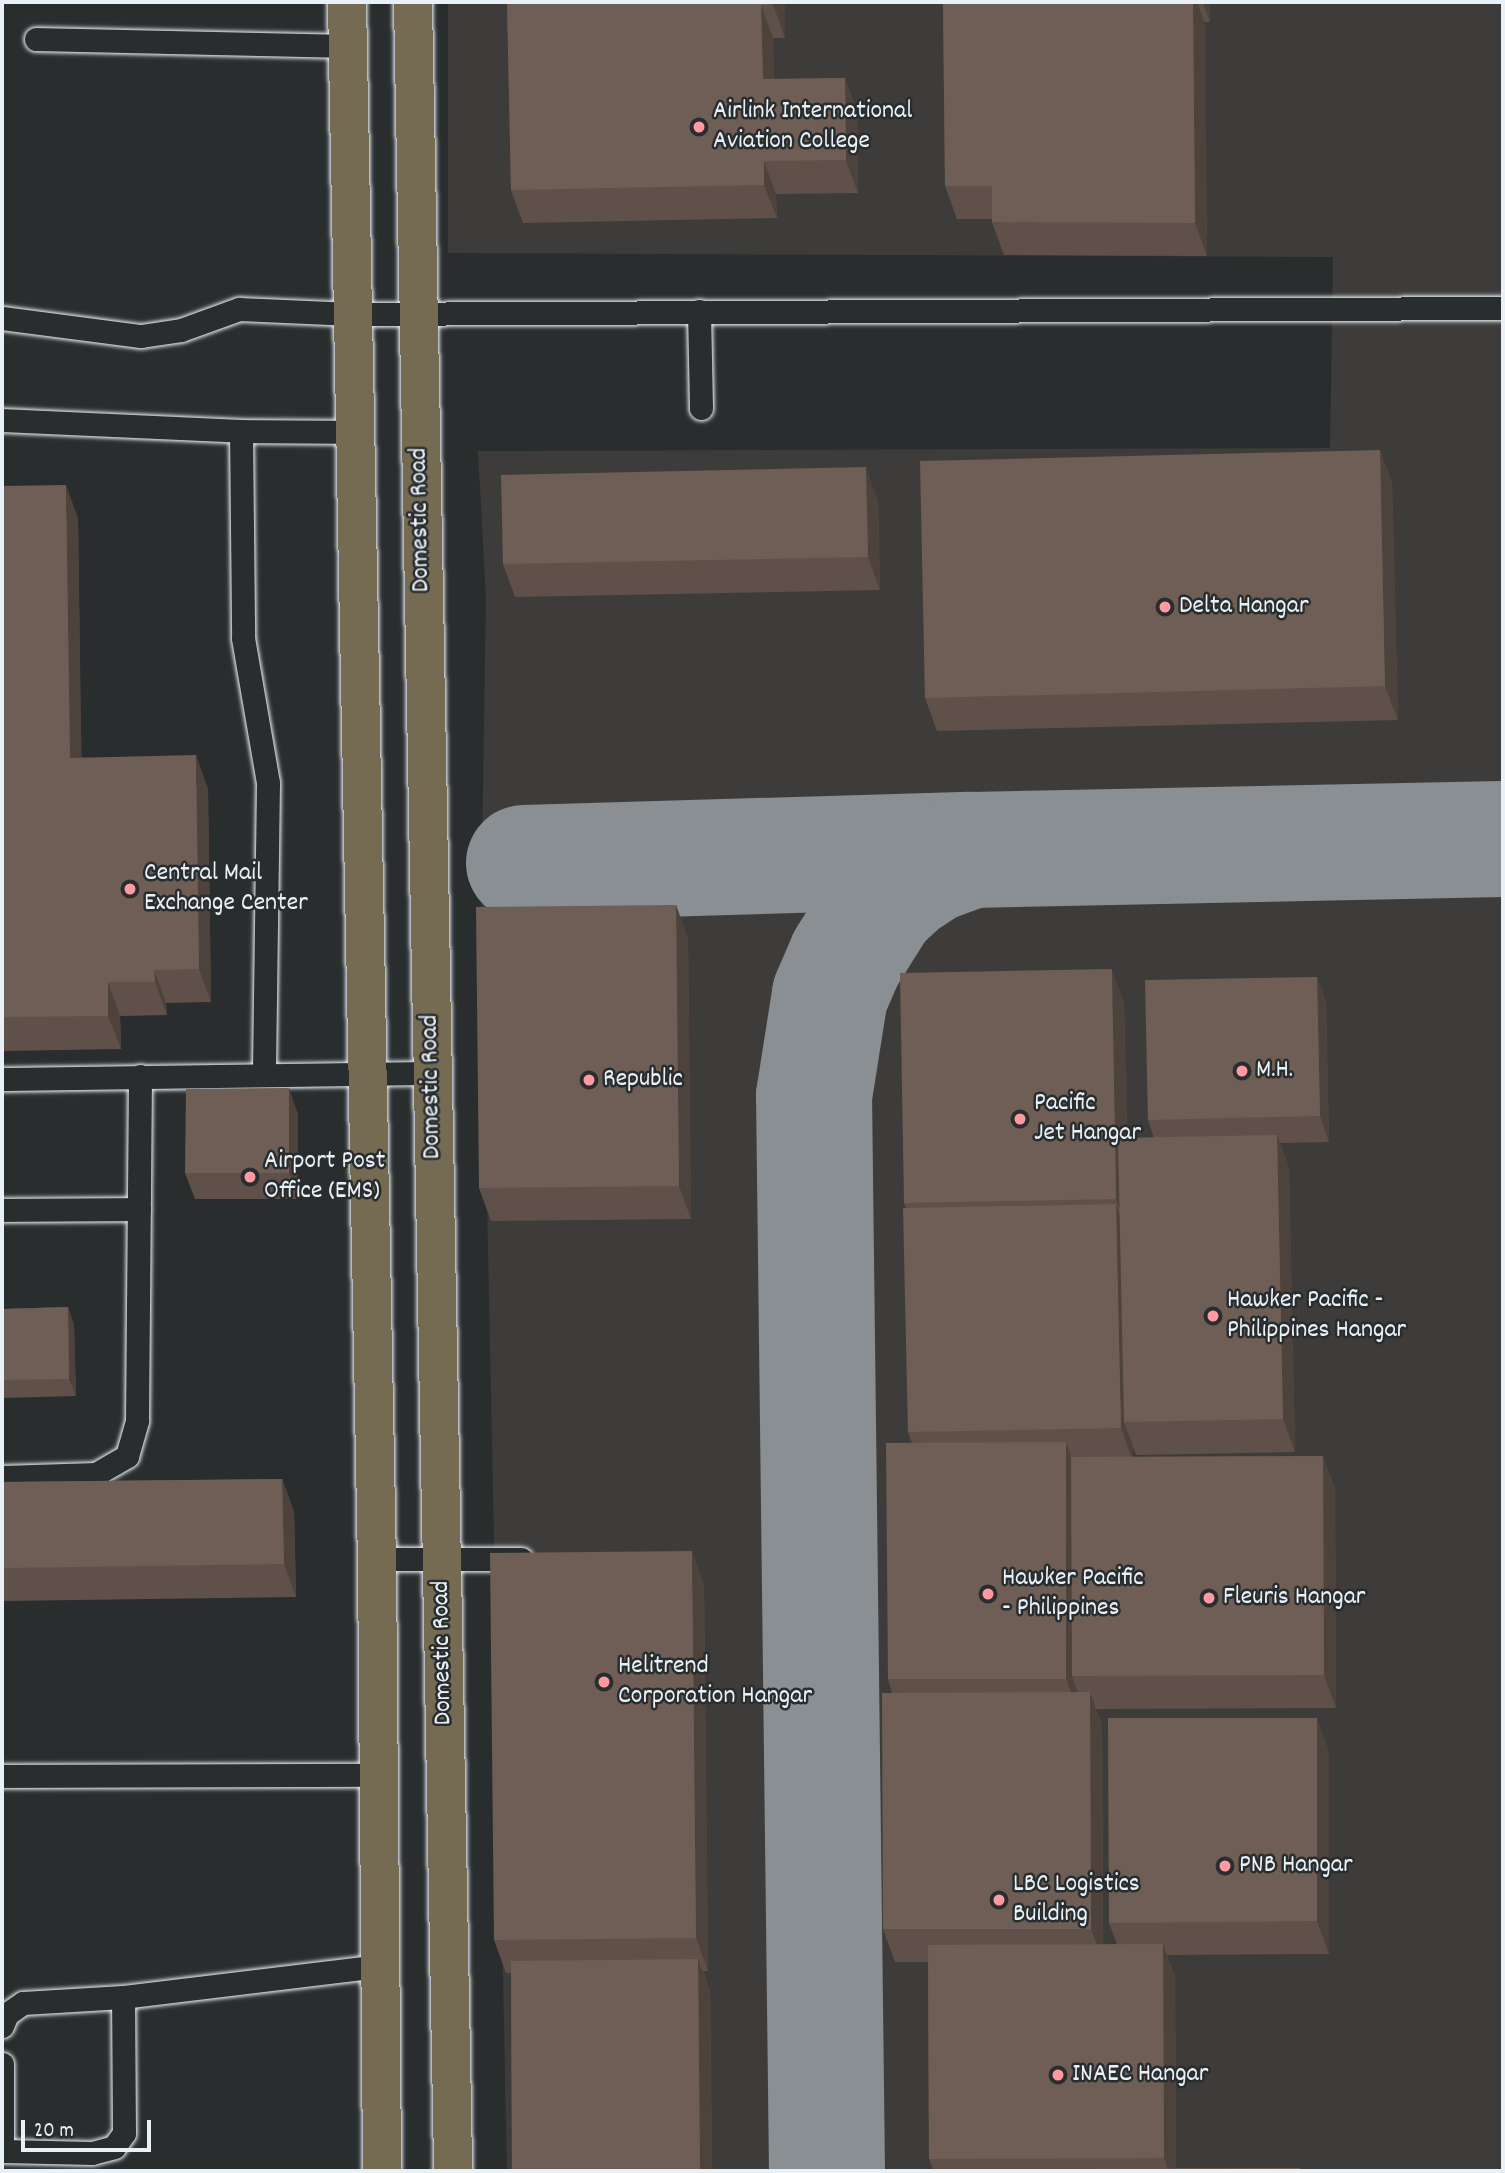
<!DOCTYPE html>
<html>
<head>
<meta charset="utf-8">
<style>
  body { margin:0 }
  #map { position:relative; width:1505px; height:2173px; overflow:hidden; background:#2a2d2e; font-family:Dekko,sans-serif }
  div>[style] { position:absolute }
  .built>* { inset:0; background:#3e3c3a }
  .taxiway>* { height:116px; margin:-58px; padding:0 58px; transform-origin:58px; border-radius:58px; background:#898f93 }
  .roads { filter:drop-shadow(0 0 2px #e8f1f8) drop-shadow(0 0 2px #e8f1f8) }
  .service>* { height:23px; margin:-11.5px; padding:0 11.5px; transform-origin:11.5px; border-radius:11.5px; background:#2a2d2e }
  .primary>* { height:38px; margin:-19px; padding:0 19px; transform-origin:19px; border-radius:19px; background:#746b52 }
  .wall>* { inset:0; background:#5f5149 }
  .shaded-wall>* { inset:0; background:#4d423c }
  .building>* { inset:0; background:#6e5e55 }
  .dots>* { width:19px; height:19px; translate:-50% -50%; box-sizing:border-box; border:4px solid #2a2d2e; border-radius:50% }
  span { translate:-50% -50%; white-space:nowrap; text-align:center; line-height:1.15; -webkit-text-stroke:5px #2a2d2e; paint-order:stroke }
  .poi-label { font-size:26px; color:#e8f1f8 }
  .left { translate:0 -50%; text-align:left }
  .street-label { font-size:26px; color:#e8f1f8 }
  .frame { position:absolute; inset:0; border:4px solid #e8f1f8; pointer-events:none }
  .scale { position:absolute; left:21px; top:2120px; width:130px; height:32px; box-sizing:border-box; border:4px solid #e8f1f8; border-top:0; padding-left:9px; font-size:21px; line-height:24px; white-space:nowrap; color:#e8f1f8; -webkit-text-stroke:5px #2a2d2e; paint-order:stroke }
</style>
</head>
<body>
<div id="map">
  <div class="built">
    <i style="clip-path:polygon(448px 2px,1503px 2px,1503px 2171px,507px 2171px,481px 909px,486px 599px,478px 451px,1330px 448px,1333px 257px,448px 253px)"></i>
  </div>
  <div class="taxiway">
    <i style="left:524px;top:863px;width:447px;rotate:-1.7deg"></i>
    <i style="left:827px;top:2171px;width:1075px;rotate:-90.69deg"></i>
    <i style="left:814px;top:1096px;width:102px;rotate:-81deg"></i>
    <i style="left:830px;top:995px;width:40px;rotate:-66.6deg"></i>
    <i style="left:846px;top:958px;width:64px;rotate:-57.8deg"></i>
    <i style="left:880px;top:904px;width:33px;rotate:-43deg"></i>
    <i style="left:904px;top:882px;width:31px;rotate:-33deg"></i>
    <i style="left:930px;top:865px;width:44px;rotate:-20.1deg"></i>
    <i style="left:971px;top:850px;width:532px;rotate:-1.18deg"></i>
  </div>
  <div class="roads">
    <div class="service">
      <i style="left:36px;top:39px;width:312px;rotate:1.3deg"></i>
      <i style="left:699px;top:311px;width:97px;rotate:88.8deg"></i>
      <i style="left:2px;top:318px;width:140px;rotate:7.4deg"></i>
      <i style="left:141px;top:336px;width:40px;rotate:-8.5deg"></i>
      <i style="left:181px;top:330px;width:62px;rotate:-19.9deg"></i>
      <i style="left:239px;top:309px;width:113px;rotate:2.5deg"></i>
      <i style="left:352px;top:314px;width:1151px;rotate:-0.3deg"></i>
      <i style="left:2px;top:420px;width:239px;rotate:2.6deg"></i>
      <i style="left:241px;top:431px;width:207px;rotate:89.4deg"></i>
      <i style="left:243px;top:638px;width:147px;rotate:80.2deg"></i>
      <i style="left:268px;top:783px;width:291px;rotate:90.8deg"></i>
      <i style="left:241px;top:431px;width:113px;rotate:0.5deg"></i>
      <i style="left:2px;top:1079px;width:430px;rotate:-0.8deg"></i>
      <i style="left:2px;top:1210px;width:137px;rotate:-0.4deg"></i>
      <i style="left:2px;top:1477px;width:94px;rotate:-1.8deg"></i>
      <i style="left:96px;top:1474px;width:36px;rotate:-30deg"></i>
      <i style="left:127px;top:1456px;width:37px;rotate:-74deg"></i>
      <i style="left:137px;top:1420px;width:344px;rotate:-89.5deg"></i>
      <i style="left:377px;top:1559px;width:144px"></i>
      <i style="left:2px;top:1776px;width:377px;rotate:-0.2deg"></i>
      <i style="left:2px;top:2026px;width:13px;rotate:-67deg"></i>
      <i style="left:7px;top:2014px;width:19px;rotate:-35deg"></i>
      <i style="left:23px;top:2003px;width:100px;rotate:-3.4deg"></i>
      <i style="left:123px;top:1997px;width:260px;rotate:-6.9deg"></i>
      <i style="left:2px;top:2064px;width:87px;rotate:90deg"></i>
      <i style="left:4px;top:2151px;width:88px;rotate:1.3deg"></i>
      <i style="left:92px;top:2153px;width:23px;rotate:-15deg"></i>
      <i style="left:114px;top:2147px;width:17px;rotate:-54deg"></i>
      <i style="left:124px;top:2133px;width:136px;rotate:-90.4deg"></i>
    </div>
    <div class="primary">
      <i style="left:347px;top:2px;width:1557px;rotate:88.9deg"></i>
      <i style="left:377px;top:1559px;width:612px;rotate:89.53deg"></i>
      <i style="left:413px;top:2px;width:2169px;rotate:88.94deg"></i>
    </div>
  </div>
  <div class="wall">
    <i style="clip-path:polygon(507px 2px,785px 2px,785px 38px,773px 38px,774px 79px,845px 78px,857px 111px,858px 193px,776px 194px,777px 218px,523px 223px,511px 190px)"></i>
    <i style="clip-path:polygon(943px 2px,1210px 2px,1210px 22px,1204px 22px,1207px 256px,1004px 255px,992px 222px,992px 219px,957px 219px,945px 186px)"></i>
    <i style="clip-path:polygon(1380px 450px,1392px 483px,1398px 720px,937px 731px,925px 698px)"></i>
    <i style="clip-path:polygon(2px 486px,78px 518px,81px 757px,208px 789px,211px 1002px,166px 1003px,167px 1015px,120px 1016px,121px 1049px,2px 1051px)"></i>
    <i style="clip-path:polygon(878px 501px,880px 590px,515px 597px,503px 564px)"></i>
    <i style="clip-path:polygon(676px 905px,688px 939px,691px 1219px,491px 1221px,479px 1188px)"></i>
    <i style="clip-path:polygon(1317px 977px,1326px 1002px,1329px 1142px,1280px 1143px,1289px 1168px,1295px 1452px,1136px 1455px,1133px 1446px,1133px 1457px,1323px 1456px,1335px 1489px,1336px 1708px,1096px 1709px,1102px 1725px,1103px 1944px,1117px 1944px,1109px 1923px,1329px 1751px,1329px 1954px,1167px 1955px,1175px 1977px,1176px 2168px,1300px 2168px,1301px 2171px,871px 2171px,933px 2169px,929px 2159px,928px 1962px,895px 1962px,883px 1929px,892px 1693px,888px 1679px,912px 1443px,908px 1432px,906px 1208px,904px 1203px,1124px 1002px,1127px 1138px,1154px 1138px,1148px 1120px)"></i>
    <i style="clip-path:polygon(298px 1114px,298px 1199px,195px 1199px,185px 1173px)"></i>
    <i style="clip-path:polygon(68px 1307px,74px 1325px,76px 1396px,2px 1398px,2px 1309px)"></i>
    <i style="clip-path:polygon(282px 1479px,294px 1512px,296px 1597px,2px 1601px,2px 1482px)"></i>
    <i style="clip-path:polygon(704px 1584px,708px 1971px,703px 1971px,710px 1992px,712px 2171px,512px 2171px,511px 1973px,506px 1973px,494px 1940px)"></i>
  </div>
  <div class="shaded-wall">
    <i style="clip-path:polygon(773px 2px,785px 2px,785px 38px,773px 4px)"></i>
    <i style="clip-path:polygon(1193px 2px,1197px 2px,1205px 24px,1207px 256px,1195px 223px)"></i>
    <i style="clip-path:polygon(1203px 2px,1210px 2px,1210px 22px)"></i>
    <i style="clip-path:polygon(761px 5px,773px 38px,775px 112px,763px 79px)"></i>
    <i style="clip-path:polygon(845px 78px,857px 111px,858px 193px,846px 160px)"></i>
    <i style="clip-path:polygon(764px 161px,776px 194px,777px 218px,764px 185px)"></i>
    <i style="clip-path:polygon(1380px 450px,1392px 483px,1398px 720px,1385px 686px)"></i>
    <i style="clip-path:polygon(866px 467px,878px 501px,880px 590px,868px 557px)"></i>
    <i style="clip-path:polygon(66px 485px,78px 518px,82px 791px,70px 758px)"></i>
    <i style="clip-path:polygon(196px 755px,208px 789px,211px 1002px,199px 969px)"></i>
    <i style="clip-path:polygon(676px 905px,688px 939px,691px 1219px,679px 1186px)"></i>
    <i style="clip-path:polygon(1112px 969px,1124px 1002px,1128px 1232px,1116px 1199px)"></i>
    <i style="clip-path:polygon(154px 970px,166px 1003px,167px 1015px,155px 982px)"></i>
    <i style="clip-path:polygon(1317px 977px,1326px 1002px,1329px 1142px,1320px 1116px)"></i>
    <i style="clip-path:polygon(108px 982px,120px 1016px,121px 1049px,108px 1016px)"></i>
    <i style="clip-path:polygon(289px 1088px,298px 1114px,298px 1199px,289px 1173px)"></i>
    <i style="clip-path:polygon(1277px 1135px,1289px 1168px,1295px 1452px,1283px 1419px)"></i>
    <i style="clip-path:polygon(1116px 1204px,1128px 1237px,1124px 1422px,1133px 1446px,1133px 1461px,1121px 1428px)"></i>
    <i style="clip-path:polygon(68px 1307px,74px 1325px,76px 1396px,69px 1379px)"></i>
    <i style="clip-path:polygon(1066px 1442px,1078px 1475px,1072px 1676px,1078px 1693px,1079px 1712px,1066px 1679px)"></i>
    <i style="clip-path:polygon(1323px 1456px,1335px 1489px,1336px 1708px,1324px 1675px)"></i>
    <i style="clip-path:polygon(282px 1479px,294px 1512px,296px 1597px,284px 1564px)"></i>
    <i style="clip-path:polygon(692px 1551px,704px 1584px,708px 1971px,696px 1938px)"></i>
    <i style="clip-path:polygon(1090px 1692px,1102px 1725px,1103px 1962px,1091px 1929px)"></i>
    <i style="clip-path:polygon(1317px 1718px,1329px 1751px,1329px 1954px,1317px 1921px)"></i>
    <i style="clip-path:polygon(1163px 1944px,1175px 1977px,1176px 2171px,1169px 2171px,1164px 2158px)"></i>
    <i style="clip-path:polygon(698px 1959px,710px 1992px,712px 2171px,700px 2171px)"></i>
  </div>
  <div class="building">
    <i style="clip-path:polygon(507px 2px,773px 2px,773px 4px,761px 5px,763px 79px,845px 78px,846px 160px,764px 161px,764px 185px,511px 190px)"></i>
    <i style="clip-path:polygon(943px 2px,1193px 2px,1195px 223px,992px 222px,992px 186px,945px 186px)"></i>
    <i style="clip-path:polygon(1380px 450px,1385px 686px,925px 698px,920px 461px)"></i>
    <i style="clip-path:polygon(866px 467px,868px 557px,503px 564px,501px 475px)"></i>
    <i style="clip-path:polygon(66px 485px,70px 758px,196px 755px,199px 969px,154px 970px,155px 982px,108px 982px,108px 1016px,2px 1017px,2px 486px)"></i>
    <i style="clip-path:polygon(676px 905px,679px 1186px,479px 1188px,476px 907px)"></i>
    <i style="clip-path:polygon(1112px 969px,1116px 1199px,904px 1203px,900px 973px)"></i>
    <i style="clip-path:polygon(1317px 977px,1320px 1116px,1148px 1120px,1145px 980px)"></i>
    <i style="clip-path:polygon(289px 1088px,289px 1173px,185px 1173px,186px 1089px)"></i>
    <i style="clip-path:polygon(1277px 1135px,1283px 1419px,1124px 1422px,1118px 1138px)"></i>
    <i style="clip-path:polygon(1116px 1204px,1121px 1428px,908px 1432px,903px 1208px)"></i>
    <i style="clip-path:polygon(68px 1307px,69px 1379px,2px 1380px,2px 1309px)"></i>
    <i style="clip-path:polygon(1066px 1442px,1066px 1679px,888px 1679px,886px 1443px)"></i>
    <i style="clip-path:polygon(1323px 1456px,1324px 1675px,1072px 1676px,1071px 1457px)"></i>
    <i style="clip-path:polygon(282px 1479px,284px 1564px,2px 1568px,2px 1482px)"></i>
    <i style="clip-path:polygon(692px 1551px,696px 1938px,494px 1940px,490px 1553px)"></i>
    <i style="clip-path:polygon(1090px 1692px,1091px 1929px,883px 1929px,882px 1693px)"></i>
    <i style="clip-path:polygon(1108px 1718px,1317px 1718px,1317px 1921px,1109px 1923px)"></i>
    <i style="clip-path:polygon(1163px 1944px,1164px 2158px,929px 2159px,928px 1945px)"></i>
    <i style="clip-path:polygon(698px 1959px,700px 2171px,512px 2171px,511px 1961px)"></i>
    <i style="clip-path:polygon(1300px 2168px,1300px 2171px,871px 2171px,871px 2170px)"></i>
  </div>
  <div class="dots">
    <i style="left:699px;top:127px;background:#ff9aa2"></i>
    <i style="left:1165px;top:607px;background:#ff9aa2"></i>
    <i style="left:130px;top:889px;background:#ff9aa2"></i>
    <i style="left:1242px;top:1071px;background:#ff9aa2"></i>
    <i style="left:589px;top:1080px;background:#ff9aa2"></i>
    <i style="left:1020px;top:1119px;background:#ff9aa2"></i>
    <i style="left:250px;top:1177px;background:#ff9aa2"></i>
    <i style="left:1213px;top:1316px;background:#ff9aa2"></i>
    <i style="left:988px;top:1594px;background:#ff9aa2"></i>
    <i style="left:1209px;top:1598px;background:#ff9aa2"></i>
    <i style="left:604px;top:1682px;background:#ff9aa2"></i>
    <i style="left:1225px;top:1866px;background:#ff9aa2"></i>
    <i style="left:999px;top:1900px;background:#ff9aa2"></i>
    <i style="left:1058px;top:2075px;background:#ff9aa2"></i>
  </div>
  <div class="poi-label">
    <span class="left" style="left:713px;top:127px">Airlink International<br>Aviation College</span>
    <span class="left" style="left:1179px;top:607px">Delta Hangar</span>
    <span class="left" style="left:144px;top:889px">Central Mail<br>Exchange Center</span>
    <span class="left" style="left:1256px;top:1071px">M.H.</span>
    <span class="left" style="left:603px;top:1080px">Republic</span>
    <span class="left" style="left:1034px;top:1119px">Pacific<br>Jet Hangar</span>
    <span class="left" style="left:264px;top:1177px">Airport Post<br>Office (EMS)</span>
    <span class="left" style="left:1227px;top:1316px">Hawker Pacific -<br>Philippines Hangar</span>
    <span class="left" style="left:1002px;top:1594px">Hawker Pacific<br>- Philippines</span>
    <span class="left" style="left:1223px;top:1598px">Fleuris Hangar</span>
    <span class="left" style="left:618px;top:1682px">Helitrend<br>Corporation Hangar</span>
    <span class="left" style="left:1239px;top:1866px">PNB Hangar</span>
    <span class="left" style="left:1013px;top:1900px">LBC Logistics<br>Building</span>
    <span class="left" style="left:1072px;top:2075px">INAEC Hangar</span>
  </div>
  <div class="street-label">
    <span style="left:421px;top:520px;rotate:-91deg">Domestic Road</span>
    <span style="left:432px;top:1087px;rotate:-91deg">Domestic Road</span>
    <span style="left:443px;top:1653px;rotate:-91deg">Domestic Road</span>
  </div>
  <div class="frame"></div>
  <div class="scale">20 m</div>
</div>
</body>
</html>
